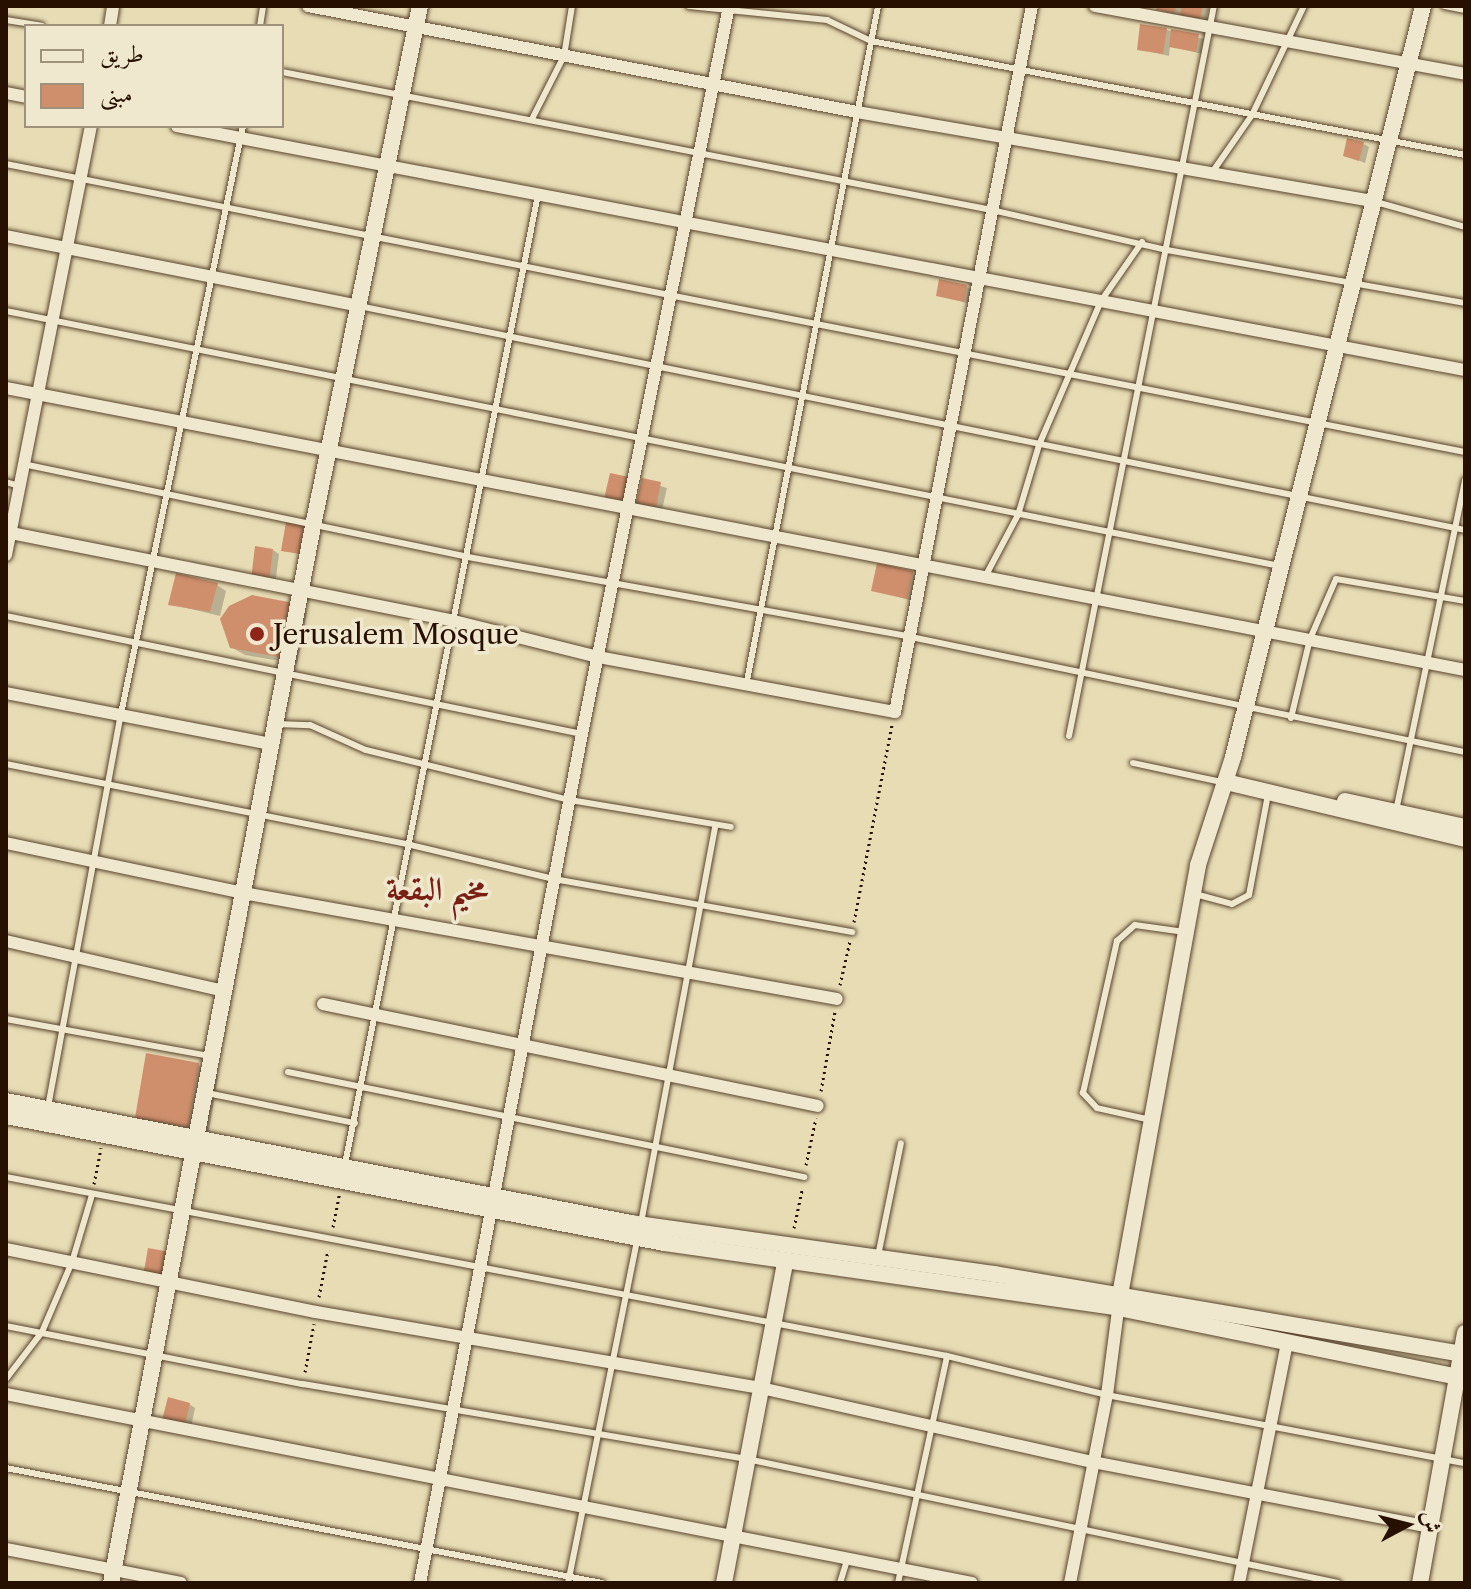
<!DOCTYPE html>
<html>
<head>
<meta charset="utf-8">
<style>
  body { margin:0 }
  #map { position:relative; width:1471px; height:1589px; overflow:hidden; background:#e7dcb4; font-family:"Libre Caslon Text",Amiri,serif }
  div>[style] { position:absolute }
  .shadow>* { inset:0; background:#0003 }
  .building>* { inset:0; background:#cf8f6d }
  .path>* { height:3px; margin-top:-1.5px; transform-origin:0; background:repeating-linear-gradient(90deg,#281000 0 2px,transparent 0 6px) }
  .roads { filter:drop-shadow(0 0 2px #58432d) drop-shadow(0 0 2px #58432d) }
  .service>* { height:6px; margin:-3px; padding:0 3px; transform-origin:3px; border-radius:3px; background:#efe8ce }
  .minor>* { height:12px; margin:-6px; padding:0 6px; transform-origin:6px; border-radius:6px; background:#efe8ce }
  .tertiary>* { height:16px; margin:-8px; padding:0 8px; transform-origin:8px; border-radius:8px; background:#efe8ce }
  .dots>* { width:22px; height:22px; translate:-50% -50%; box-sizing:border-box; border:4px solid #efe8ce; border-radius:50% }
  span { translate:-50% -50%; white-space:nowrap; text-align:center; line-height:1.15; -webkit-text-stroke:7px #efe8ce; paint-order:stroke }
  .poi-label { font-size:28px; color:#281000 }
  .left { translate:0 -50%; text-align:left }
  .quarter-label { font-size:32px; color:#7a1f14; font-weight:700 }
  .frame { position:absolute; inset:0; border:8px solid #281000; pointer-events:none }
  .legend { position:absolute; left:24px; top:24px; width:260px; height:104px; box-sizing:border-box; background:#efe8ce; border:2px solid #9f927c; margin:0; padding:10px 14px; list-style:none; font-size:24px; color:#281000 }
  .legend li { display:flex; align-items:center; gap:16px; height:40px }
  .legend b { width:40px; border:2px solid #9f927c }
  .north { position:absolute; left:1367px; top:1485px; width:80px; height:80px; -webkit-text-stroke:6px #efe8ce; paint-order:stroke; rotate:83deg; font-size:22px; font-weight:700; line-height:32px; text-align:center; color:#281000 }
  .north::after { content:''; display:block; margin:auto; width:28px; height:36px; background:#281000; clip-path:polygon(50% 0,100% 100%,50% 72%,0 100%) }
</style>
</head>
<body>
<div id="map">
  <div class="shadow">
    <i style="clip-path:polygon(1159px 6px,1209px 6px,1206px 21px,1164px 12px)"></i>
    <i style="clip-path:polygon(1166px 30px,1204px 39px,1202px 54px,1170px 46px,1169px 56px,1139px 49px)"></i>
    <i style="clip-path:polygon(1364px 144px,1369px 147px,1365px 163px,1345px 155px)"></i>
    <i style="clip-path:polygon(966px 286px,972px 290px,970px 304px,938px 295px)"></i>
    <i style="clip-path:polygon(644px 481px,667px 488px,662px 510px,645px 506px)"></i>
    <i style="clip-path:polygon(273px 550px,279px 554px,275px 585px,259px 583px)"></i>
    <i style="clip-path:polygon(912px 573px,918px 576px,913px 601px,874px 590px)"></i>
    <i style="clip-path:polygon(217px 585px,226px 591px,220px 616px,170px 604px)"></i>
    <i style="clip-path:polygon(293px 604px,307px 612px,297px 664px,245px 655px,231px 647px)"></i>
    <i style="clip-path:polygon(198px 1065px,218px 1076px,208px 1137px,157px 1129px,137px 1117px)"></i>
    <i style="clip-path:polygon(189px 1404px,195px 1408px,191px 1427px,171px 1423px)"></i>
  </div>
  <div class="building">
    <i style="clip-path:polygon(1157px 6px,1176px 6px,1175px 13px,1156px 10px)"></i>
    <i style="clip-path:polygon(1182px 6px,1203px 6px,1200px 19px,1180px 15px)"></i>
    <i style="clip-path:polygon(1140px 24px,1167px 28px,1163px 54px,1137px 50px)"></i>
    <i style="clip-path:polygon(1171px 29px,1199px 34px,1196px 52px,1169px 47px)"></i>
    <i style="clip-path:polygon(1347px 138px,1364px 142px,1359px 161px,1343px 156px)"></i>
    <i style="clip-path:polygon(939px 279px,967px 285px,964px 302px,936px 296px)"></i>
    <i style="clip-path:polygon(610px 473px,629px 477px,624px 503px,604px 499px)"></i>
    <i style="clip-path:polygon(642px 478px,661px 482px,656px 508px,636px 504px)"></i>
    <i style="clip-path:polygon(286px 522px,304px 525px,300px 554px,281px 551px)"></i>
    <i style="clip-path:polygon(255px 546px,273px 549px,269px 583px,251px 580px)"></i>
    <i style="clip-path:polygon(877px 563px,913px 571px,907px 599px,871px 591px)"></i>
    <i style="clip-path:polygon(176px 573px,218px 583px,210px 612px,168px 605px)"></i>
    <i style="clip-path:polygon(252px 595px,294px 603px,284px 658px,230px 648px,220px 619px,229px 606px)"></i>
    <i style="clip-path:polygon(146px 1053px,199px 1063px,188px 1127px,135px 1118px)"></i>
    <i style="clip-path:polygon(148px 1248px,170px 1252px,166px 1275px,144px 1271px)"></i>
    <i style="clip-path:polygon(168px 1397px,190px 1403px,185px 1425px,162px 1420px)"></i>
  </div>
  <div class="path">
    <i style="left:854px;top:922px;width:201px;rotate:-79.1deg"></i>
    <i style="left:840px;top:985px;width:45px;rotate:-77.2deg"></i>
    <i style="left:821px;top:1091px;width:80px;rotate:-80deg"></i>
    <i style="left:806px;top:1165px;width:48px;rotate:-78deg"></i>
    <i style="left:94px;top:1184px;width:37px;rotate:-79deg"></i>
    <i style="left:333px;top:1227px;width:33px;rotate:-79deg"></i>
    <i style="left:794px;top:1228px;width:40px;rotate:-78deg"></i>
    <i style="left:319px;top:1297px;width:48px;rotate:-79.2deg"></i>
    <i style="left:305px;top:1372px;width:49px;rotate:-79.4deg"></i>
  </div>
  <div class="roads">
    <div class="service">
      <i style="left:689px;top:6px;width:139px;rotate:5.8deg"></i>
      <i style="left:827px;top:20px;width:49px;rotate:25.5deg"></i>
      <i style="left:871px;top:41px;width:605px;rotate:10.86deg"></i>
      <i style="left:1444px;top:6px;width:21px;rotate:11deg"></i>
      <i style="left:6px;top:20px;width:36px;rotate:9deg"></i>
      <i style="left:260px;top:26px;width:20px;rotate:-81deg"></i>
      <i style="left:282px;top:72px;width:723px;rotate:11deg"></i>
      <i style="left:992px;top:210px;width:180px;rotate:12.9deg"></i>
      <i style="left:1167px;top:250px;width:303px;rotate:10.1deg"></i>
      <i style="left:532px;top:119px;width:71px;rotate:-63.1deg"></i>
      <i style="left:564px;top:56px;width:51px;rotate:-80.9deg"></i>
      <i style="left:6px;top:164px;width:1487px;rotate:11.17deg"></i>
      <i style="left:1211px;top:174px;width:72px;rotate:-55.2deg"></i>
      <i style="left:1252px;top:115px;width:121px;rotate:-64.5deg"></i>
      <i style="left:1376px;top:202px;width:92px;rotate:15.7deg"></i>
      <i style="left:359px;top:306px;width:1128px;rotate:11.45deg"></i>
      <i style="left:6px;top:311px;width:1299px;rotate:11.32deg"></i>
      <i style="left:23px;top:464px;width:455px;rotate:11.8deg"></i>
      <i style="left:468px;top:557px;width:450px;rotate:10.2deg"></i>
      <i style="left:911px;top:637px;width:566px;rotate:11.73deg"></i>
      <i style="left:6px;top:482px;width:14px;rotate:17deg"></i>
      <i style="left:985px;top:577px;width:70px;rotate:-62deg"></i>
      <i style="left:1018px;top:515px;width:73px;rotate:-73.3deg"></i>
      <i style="left:1039px;top:445px;width:157px;rotate:-66.7deg"></i>
      <i style="left:1101px;top:301px;width:72px;rotate:-55.2deg"></i>
      <i style="left:6px;top:616px;width:588px;rotate:11.58deg"></i>
      <i style="left:746px;top:686px;width:693px;rotate:-79.01deg"></i>
      <i style="left:1291px;top:718px;width:81px;rotate:-76.5deg"></i>
      <i style="left:1310px;top:639px;width:65px;rotate:-66.6deg"></i>
      <i style="left:1336px;top:579px;width:131px;rotate:9.7deg"></i>
      <i style="left:277px;top:724px;width:33px;rotate:2deg"></i>
      <i style="left:310px;top:725px;width:61px;rotate:24.1deg"></i>
      <i style="left:366px;top:750px;width:210px;rotate:13.8deg"></i>
      <i style="left:570px;top:800px;width:163px;rotate:9.5deg"></i>
      <i style="left:1069px;top:736px;width:744px;rotate:-78.77deg"></i>
      <i style="left:1133px;top:763px;width:91px;rotate:12.1deg"></i>
      <i style="left:6px;top:764px;width:413px;rotate:11.3deg"></i>
      <i style="left:411px;top:845px;width:147px;rotate:13.4deg"></i>
      <i style="left:554px;top:879px;width:303px;rotate:10.1deg"></i>
      <i style="left:1396px;top:811px;width:338px;rotate:-78.2deg"></i>
      <i style="left:1195px;top:894px;width:38px;rotate:15deg"></i>
      <i style="left:1232px;top:904px;width:19px;rotate:-28deg"></i>
      <i style="left:1249px;top:895px;width:103px;rotate:-79.3deg"></i>
      <i style="left:6px;top:1019px;width:206px;rotate:10.3deg"></i>
      <i style="left:288px;top:1072px;width:527px;rotate:11.5deg"></i>
      <i style="left:207px;top:1093px;width:151px;rotate:11.5deg"></i>
      <i style="left:48px;top:1107px;width:400px;rotate:-79.5deg"></i>
      <i style="left:121px;top:714px;width:601px;rotate:-78.28deg"></i>
      <i style="left:1151px;top:1120px;width:55px;rotate:-167.5deg"></i>
      <i style="left:1097px;top:1108px;width:21px;rotate:-133deg"></i>
      <i style="left:1083px;top:1093px;width:156px;rotate:-77.4deg"></i>
      <i style="left:1117px;top:941px;width:24px;rotate:-42deg"></i>
      <i style="left:1135px;top:925px;width:50px;rotate:8deg"></i>
      <i style="left:345px;top:1164px;width:988px;rotate:-78.74deg"></i>
      <i style="left:6px;top:1177px;width:958px;rotate:10.77deg"></i>
      <i style="left:947px;top:1356px;width:165px;rotate:13.7deg"></i>
      <i style="left:1107px;top:1395px;width:364px;rotate:10.8deg"></i>
      <i style="left:641px;top:1223px;width:404px;rotate:-79.4deg"></i>
      <i style="left:878px;top:1256px;width:115px;rotate:-78.5deg"></i>
      <i style="left:6px;top:1326px;width:303px;rotate:11.1deg"></i>
      <i style="left:303px;top:1384px;width:450px;rotate:9.6deg"></i>
      <i style="left:747px;top:1459px;width:604px;rotate:11.85deg"></i>
      <i style="left:6px;top:1379px;width:59px;rotate:-52.5deg"></i>
      <i style="left:42px;top:1332px;width:76px;rotate:-66.8deg"></i>
      <i style="left:72px;top:1262px;width:70px;rotate:-73.4deg"></i>
      <i style="left:6px;top:1468px;width:607px;rotate:10.92deg"></i>
      <i style="left:568px;top:1583px;width:349px;rotate:-78.6deg"></i>
      <i style="left:840px;top:1583px;width:24px;rotate:-73deg"></i>
      <i style="left:898px;top:1583px;width:232px;rotate:-77.8deg"></i>
    </div>
    <div class="minor">
      <i style="left:308px;top:6px;width:559px;rotate:10.93deg"></i>
      <i style="left:857px;top:112px;width:523px;rotate:9.8deg"></i>
      <i style="left:1095px;top:6px;width:376px;rotate:10.4deg"></i>
      <i style="left:110px;top:26px;width:20px;rotate:-81deg"></i>
      <i style="left:6px;top:93px;width:20px;rotate:11deg"></i>
      <i style="left:177px;top:126px;width:1311px;rotate:10.73deg"></i>
      <i style="left:6px;top:236px;width:359px;rotate:11.2deg"></i>
      <i style="left:6px;top:388px;width:1486px;rotate:10.94deg"></i>
      <i style="left:6px;top:532px;width:457px;rotate:11.2deg"></i>
      <i style="left:454px;top:621px;width:148px;rotate:14deg"></i>
      <i style="left:598px;top:657px;width:302px;rotate:10.5deg"></i>
      <i style="left:895px;top:712px;width:719px;rotate:-79.02deg"></i>
      <i style="left:6px;top:555px;width:437px;rotate:-78.8deg"></i>
      <i style="left:6px;top:693px;width:269px;rotate:10.9deg"></i>
      <i style="left:6px;top:843px;width:242px;rotate:11.9deg"></i>
      <i style="left:243px;top:893px;width:603px;rotate:10.12deg"></i>
      <i style="left:6px;top:941px;width:225px;rotate:12.9deg"></i>
      <i style="left:323px;top:1004px;width:505px;rotate:11.64deg"></i>
      <i style="left:6px;top:1249px;width:316px;rotate:11.5deg"></i>
      <i style="left:316px;top:1312px;width:451px;rotate:9.7deg"></i>
      <i style="left:761px;top:1388px;width:340px;rotate:12.6deg"></i>
      <i style="left:1093px;top:1462px;width:342px;rotate:10.9deg"></i>
      <i style="left:6px;top:1394px;width:984px;rotate:11.07deg"></i>
      <i style="left:6px;top:1549px;width:178px;rotate:11deg"></i>
      <i style="left:420px;top:1583px;width:864px;rotate:-79.2deg"></i>
      <i style="left:582px;top:734px;width:743px;rotate:-78.58deg"></i>
      <i style="left:1070px;top:1583px;width:192px;rotate:-78.9deg"></i>
      <i style="left:1107px;top:1395px;width:93px;rotate:-82.6deg"></i>
      <i style="left:1239px;top:1583px;width:245px;rotate:-78.7deg"></i>
    </div>
    <div class="tertiary">
      <i style="left:1226px;top:782px;width:246px;rotate:13.4deg"></i>
      <i style="left:1345px;top:801px;width:123px;rotate:12.2deg"></i>
      <i style="left:6px;top:1101px;width:637px;rotate:11.05deg"></i>
      <i style="left:631px;top:1223px;width:367px;rotate:8deg"></i>
      <i style="left:994px;top:1274px;width:474px;rotate:9.7deg"></i>
      <i style="left:6px;top:1116px;width:670px;rotate:10.92deg"></i>
      <i style="left:664px;top:1243px;width:460px;rotate:8.1deg"></i>
      <i style="left:1119px;top:1308px;width:345px;rotate:11.5deg"></i>
      <i style="left:1120px;top:1295px;width:437px;rotate:-79.7deg"></i>
      <i style="left:1198px;top:865px;width:114px;rotate:-72deg"></i>
      <i style="left:1233px;top:757px;width:775px;rotate:-75.8deg"></i>
      <i style="left:111px;top:1583px;width:1081px;rotate:-79.18deg"></i>
      <i style="left:314px;top:521px;width:526px;rotate:-78.37deg"></i>
      <i style="left:724px;top:1583px;width:327px;rotate:-79.2deg"></i>
      <i style="left:1420px;top:1583px;width:254px;rotate:-79.8deg"></i>
    </div>
  </div>
  <div class="dots">
    <i style="left:257px;top:634px;background:#8f2418"></i>
  </div>
  <div class="poi-label">
    <span class="left" style="left:273px;top:634px">Jerusalem Mosque</span>
  </div>
  <div class="quarter-label">
    <span style="left:437px;top:889px">مخيم البقعة</span>
  </div>
  <div class="frame"></div>
  <ul class="legend">
  <li><b style="height:10px;background:#efe8ce"></b>طريق</li>
  <li><b style="height:22px;background:#cf8f6d"></b>مبنى</li>
  </ul>
  <div class="north">ش</div>
</div>
</body>
</html>
